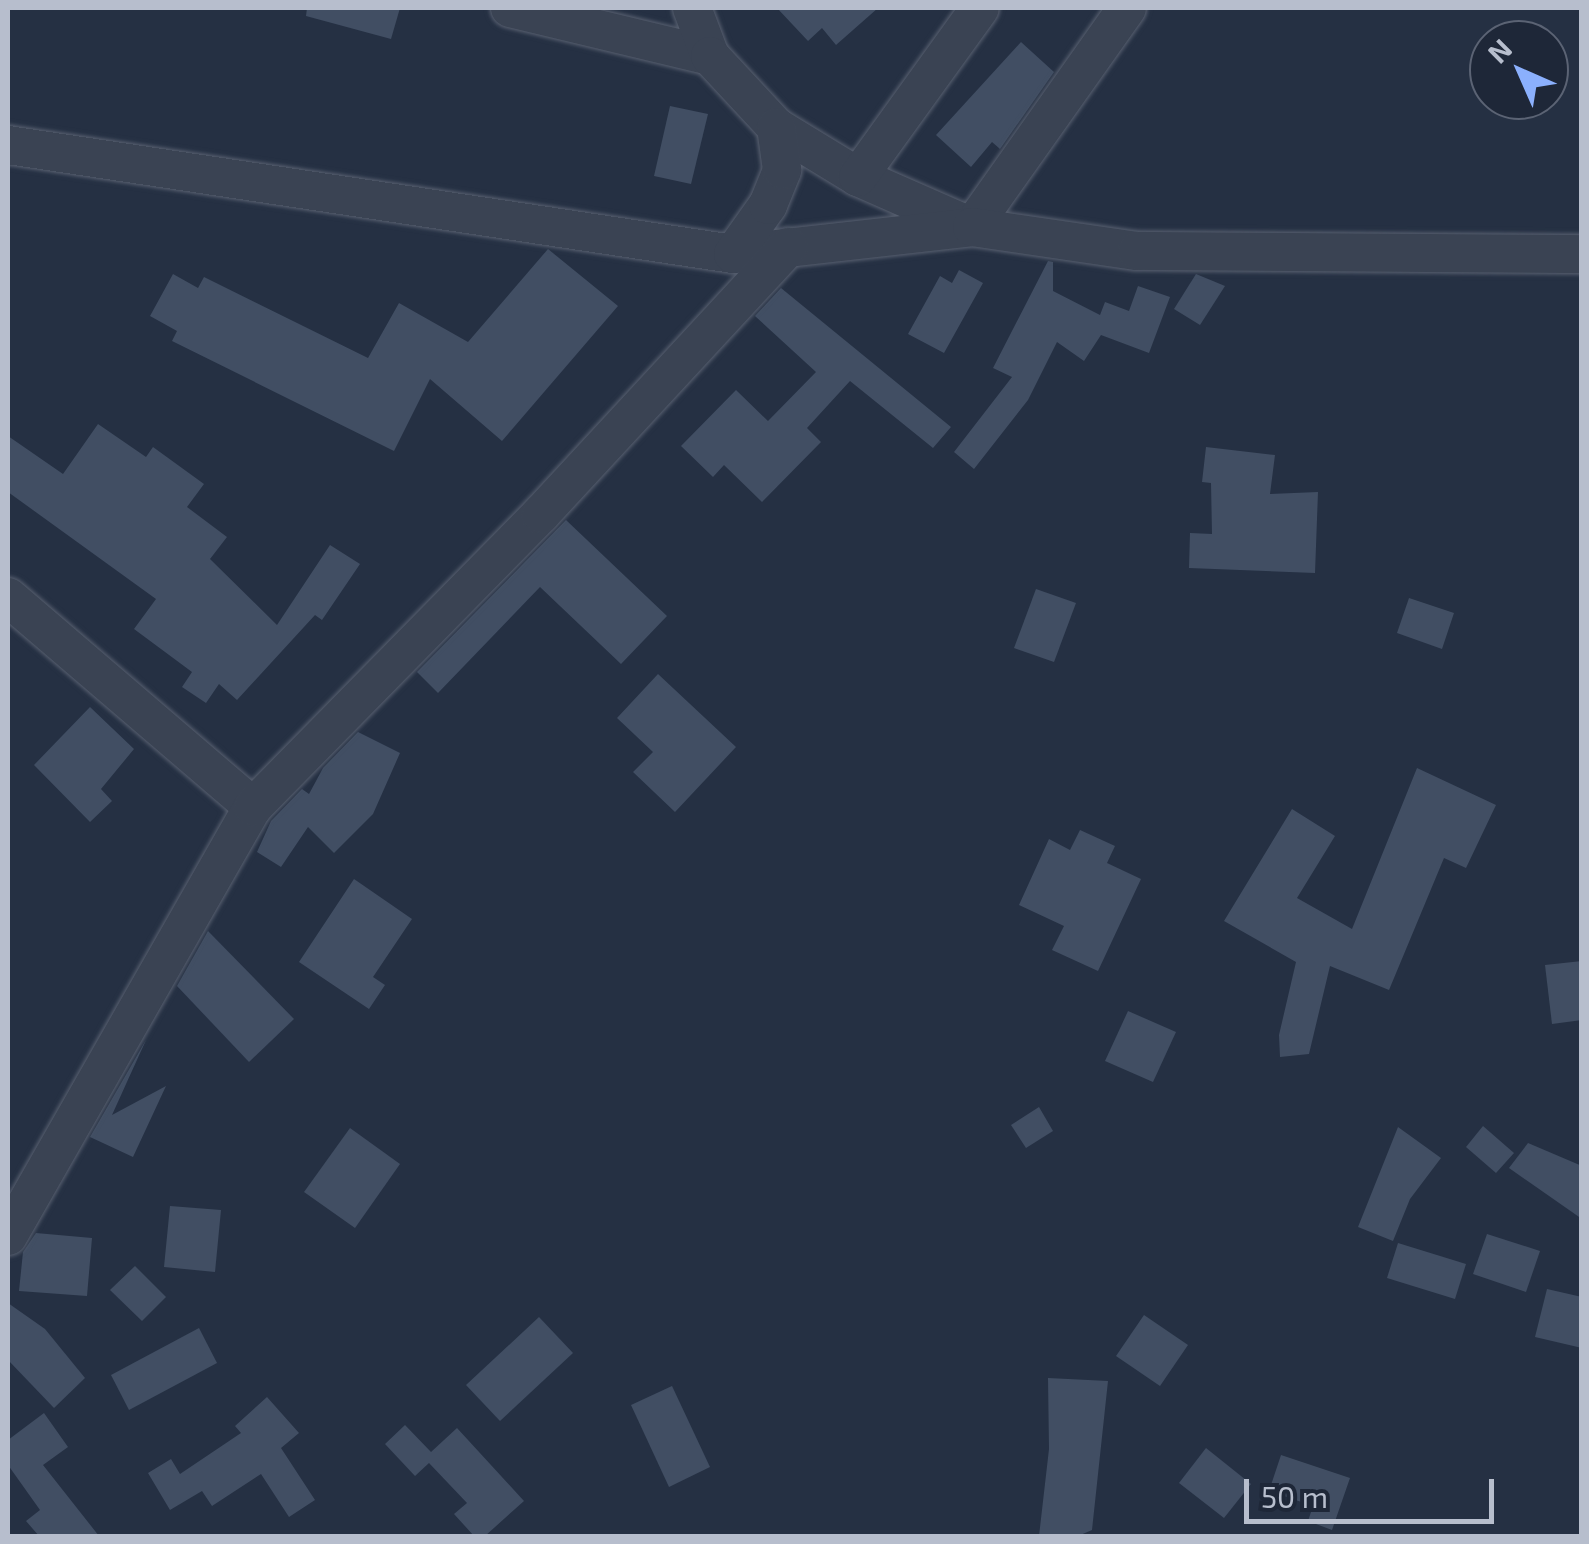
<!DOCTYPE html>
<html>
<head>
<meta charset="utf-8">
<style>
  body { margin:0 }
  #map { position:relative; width:1589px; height:1544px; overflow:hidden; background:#253043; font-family:"Exo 2",sans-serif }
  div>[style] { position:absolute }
  .building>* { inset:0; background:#414e63 }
  .roads { filter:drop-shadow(0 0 2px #586070) drop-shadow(0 0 2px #586070) }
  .minor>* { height:38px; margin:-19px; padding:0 19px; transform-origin:19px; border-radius:19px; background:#3a4353 }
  span { translate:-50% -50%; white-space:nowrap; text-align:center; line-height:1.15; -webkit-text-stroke:8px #1e2738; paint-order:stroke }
  .frame { position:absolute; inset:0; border:10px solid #b7becd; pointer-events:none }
  .north { position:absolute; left:1469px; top:20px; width:100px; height:100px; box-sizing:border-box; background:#1e2738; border:2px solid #5b6374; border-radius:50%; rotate:315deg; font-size:28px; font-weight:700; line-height:40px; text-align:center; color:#b7becd }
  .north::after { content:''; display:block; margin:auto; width:35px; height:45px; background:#8bb0fd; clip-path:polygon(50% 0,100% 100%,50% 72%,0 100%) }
  .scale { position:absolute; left:1244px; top:1479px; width:250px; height:45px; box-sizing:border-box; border:5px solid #b7becd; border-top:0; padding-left:12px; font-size:30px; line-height:35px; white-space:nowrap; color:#b7becd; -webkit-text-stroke:8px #1e2738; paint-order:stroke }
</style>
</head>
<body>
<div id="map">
  <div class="building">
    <i style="clip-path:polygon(307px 8px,400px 8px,391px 39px,306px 16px)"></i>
    <i style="clip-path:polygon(777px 8px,878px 8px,836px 45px,822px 28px,808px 41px)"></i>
    <i style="clip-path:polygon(1021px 42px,1054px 72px,1000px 149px,992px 142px,971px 167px,936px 135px)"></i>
    <i style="clip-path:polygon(670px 106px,708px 114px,691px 184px,654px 176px)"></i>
    <i style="clip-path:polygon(548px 249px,618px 306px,502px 441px,430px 379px,394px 451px,172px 341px,177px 331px,150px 316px,173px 274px,198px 288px,204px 277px,368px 358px,399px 303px,468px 342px)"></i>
    <i style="clip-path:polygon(1048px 261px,1053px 262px,1053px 291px,1100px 315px,1105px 302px,1129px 311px,1138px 286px,1170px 297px,1149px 353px,1101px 335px,1084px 361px,1057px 342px,1028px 400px,974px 469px,954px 452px,1012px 377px,993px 368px)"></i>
    <i style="clip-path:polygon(959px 270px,983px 283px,944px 353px,908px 334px,940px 276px,952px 283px)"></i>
    <i style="clip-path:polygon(1196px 274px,1225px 286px,1200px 325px,1174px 309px)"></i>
    <i style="clip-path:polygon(781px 288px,951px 427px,933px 448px,850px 381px,807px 428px,821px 442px,762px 502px,724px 465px,713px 477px,681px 446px,736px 390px,768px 421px,816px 372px,755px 316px)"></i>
    <i style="clip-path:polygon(98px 424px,146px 457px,153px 447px,204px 484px,187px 507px,227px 537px,210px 559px,277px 625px,330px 545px,360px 564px,322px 620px,315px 615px,237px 700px,219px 684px,206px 703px,182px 687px,192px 672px,134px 629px,156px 599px,8px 492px,8px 436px,63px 474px)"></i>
    <i style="clip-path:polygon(1206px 447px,1275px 455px,1270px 494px,1318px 492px,1315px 573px,1189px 568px,1190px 533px,1212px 534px,1211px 483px,1202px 482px)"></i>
    <i style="clip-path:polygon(566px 520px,667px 616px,621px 664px,540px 587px,438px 693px,417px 672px)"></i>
    <i style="clip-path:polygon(1036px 589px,1076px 603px,1054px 662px,1014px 648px)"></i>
    <i style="clip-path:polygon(1409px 598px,1454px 613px,1442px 649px,1397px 633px)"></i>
    <i style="clip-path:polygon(658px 674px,736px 747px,675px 812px,633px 772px,653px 752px,617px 718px)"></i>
    <i style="clip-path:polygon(90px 707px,134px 749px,101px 789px,112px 801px,90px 822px,34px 765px)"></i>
    <i style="clip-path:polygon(358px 732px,400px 753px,373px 814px,334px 853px,308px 827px,281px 867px,257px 852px,271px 821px,302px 789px,309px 794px,323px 768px)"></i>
    <i style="clip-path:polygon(1417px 768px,1496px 805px,1466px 868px,1444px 858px,1389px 990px,1330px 966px,1309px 1054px,1280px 1057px,1279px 1035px,1296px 962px,1224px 921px,1292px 809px,1335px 836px,1297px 898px,1352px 929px)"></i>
    <i style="clip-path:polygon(1080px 830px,1115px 846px,1107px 863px,1141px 879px,1098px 971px,1052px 950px,1064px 926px,1019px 905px,1049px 839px,1070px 850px)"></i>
    <i style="clip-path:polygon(354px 879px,412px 919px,373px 977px,385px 985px,369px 1009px,299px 962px)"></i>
    <i style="clip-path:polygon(208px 931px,294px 1019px,249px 1062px,177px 986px)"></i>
    <i style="clip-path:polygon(1582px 961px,1582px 1020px,1552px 1024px,1545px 965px)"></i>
    <i style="clip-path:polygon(1128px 1011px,1176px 1032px,1153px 1082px,1105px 1061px)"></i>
    <i style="clip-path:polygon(146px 1040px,112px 1115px,166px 1086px,133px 1157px,90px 1137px)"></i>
    <i style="clip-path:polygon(1039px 1107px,1053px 1131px,1026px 1148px,1011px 1125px)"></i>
    <i style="clip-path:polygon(1483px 1126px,1514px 1153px,1496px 1173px,1466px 1147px)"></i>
    <i style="clip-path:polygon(1398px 1127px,1441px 1158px,1410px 1199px,1393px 1241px,1358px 1227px)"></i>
    <i style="clip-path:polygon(350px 1128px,400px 1164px,355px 1228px,304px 1192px)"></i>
    <i style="clip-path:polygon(1528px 1143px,1582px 1166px,1582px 1219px,1509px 1168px)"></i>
    <i style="clip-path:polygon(170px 1206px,221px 1210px,215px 1272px,164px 1267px)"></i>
    <i style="clip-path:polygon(36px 1233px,92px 1238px,87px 1296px,19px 1291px,23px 1252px)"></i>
    <i style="clip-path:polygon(1487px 1234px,1540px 1251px,1526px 1292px,1473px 1274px)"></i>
    <i style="clip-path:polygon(1398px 1243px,1466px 1264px,1455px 1299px,1387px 1278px)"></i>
    <i style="clip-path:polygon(135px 1266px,166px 1297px,142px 1321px,110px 1290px)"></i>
    <i style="clip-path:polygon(1547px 1289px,1582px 1297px,1582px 1348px,1535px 1337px)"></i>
    <i style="clip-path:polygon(8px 1303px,45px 1329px,85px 1378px,54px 1408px,8px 1360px)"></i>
    <i style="clip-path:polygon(1144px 1315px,1188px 1345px,1160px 1386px,1116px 1356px)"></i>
    <i style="clip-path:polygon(539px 1317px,573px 1353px,500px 1421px,466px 1385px)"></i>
    <i style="clip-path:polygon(199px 1328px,217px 1363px,129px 1410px,111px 1375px)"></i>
    <i style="clip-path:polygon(1048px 1378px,1108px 1381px,1092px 1530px,1078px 1536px,1039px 1536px,1049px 1449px)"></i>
    <i style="clip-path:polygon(672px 1386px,710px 1467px,669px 1487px,631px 1405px)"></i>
    <i style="clip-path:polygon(267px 1397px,299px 1433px,281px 1448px,315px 1500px,289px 1517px,261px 1474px,212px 1506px,202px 1491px,170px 1510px,148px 1473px,171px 1459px,180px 1474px,241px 1433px,235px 1426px)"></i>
    <i style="clip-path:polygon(44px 1413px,68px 1447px,43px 1465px,99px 1536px,39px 1536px,26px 1521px,40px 1510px,8px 1465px,8px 1440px)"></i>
    <i style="clip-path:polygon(405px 1425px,431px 1452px,457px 1428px,524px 1501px,485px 1536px,474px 1536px,454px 1514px,467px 1503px,429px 1463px,415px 1476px,385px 1444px)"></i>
    <i style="clip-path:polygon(1206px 1448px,1251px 1484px,1224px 1518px,1179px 1483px)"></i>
    <i style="clip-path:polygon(1281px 1455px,1350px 1478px,1332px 1530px,1308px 1521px,1313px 1506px,1269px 1491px)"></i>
  </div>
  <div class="roads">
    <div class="minor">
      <i style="left:510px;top:8px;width:206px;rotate:13.5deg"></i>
      <i style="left:692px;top:8px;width:51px;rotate:69.4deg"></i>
      <i style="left:710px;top:56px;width:97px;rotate:47.1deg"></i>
      <i style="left:776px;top:127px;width:96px;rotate:31.4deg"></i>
      <i style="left:858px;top:177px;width:124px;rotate:23.7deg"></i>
      <i style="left:972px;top:227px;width:268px;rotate:-54.7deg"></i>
      <i style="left:8px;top:145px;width:733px;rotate:8.55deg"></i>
      <i style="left:733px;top:254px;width:241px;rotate:-6.4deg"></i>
      <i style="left:972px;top:227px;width:167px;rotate:8.3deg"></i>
      <i style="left:1137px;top:251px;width:445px;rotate:0.4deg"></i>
      <i style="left:858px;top:177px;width:208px;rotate:-54.2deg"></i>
      <i style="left:733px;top:254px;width:60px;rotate:-54.5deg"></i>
      <i style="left:768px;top:205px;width:38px;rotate:-68deg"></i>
      <i style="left:782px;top:170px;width:43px;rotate:-97.9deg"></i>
      <i style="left:8px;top:597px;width:323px;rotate:40.6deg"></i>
      <i style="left:8px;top:1236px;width:494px;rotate:-60.3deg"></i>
      <i style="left:253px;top:807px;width:411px;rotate:-45.5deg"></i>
      <i style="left:541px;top:514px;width:364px;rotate:-47.2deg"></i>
    </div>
  </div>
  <div class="frame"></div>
  <div class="north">N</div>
  <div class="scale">50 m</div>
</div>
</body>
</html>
